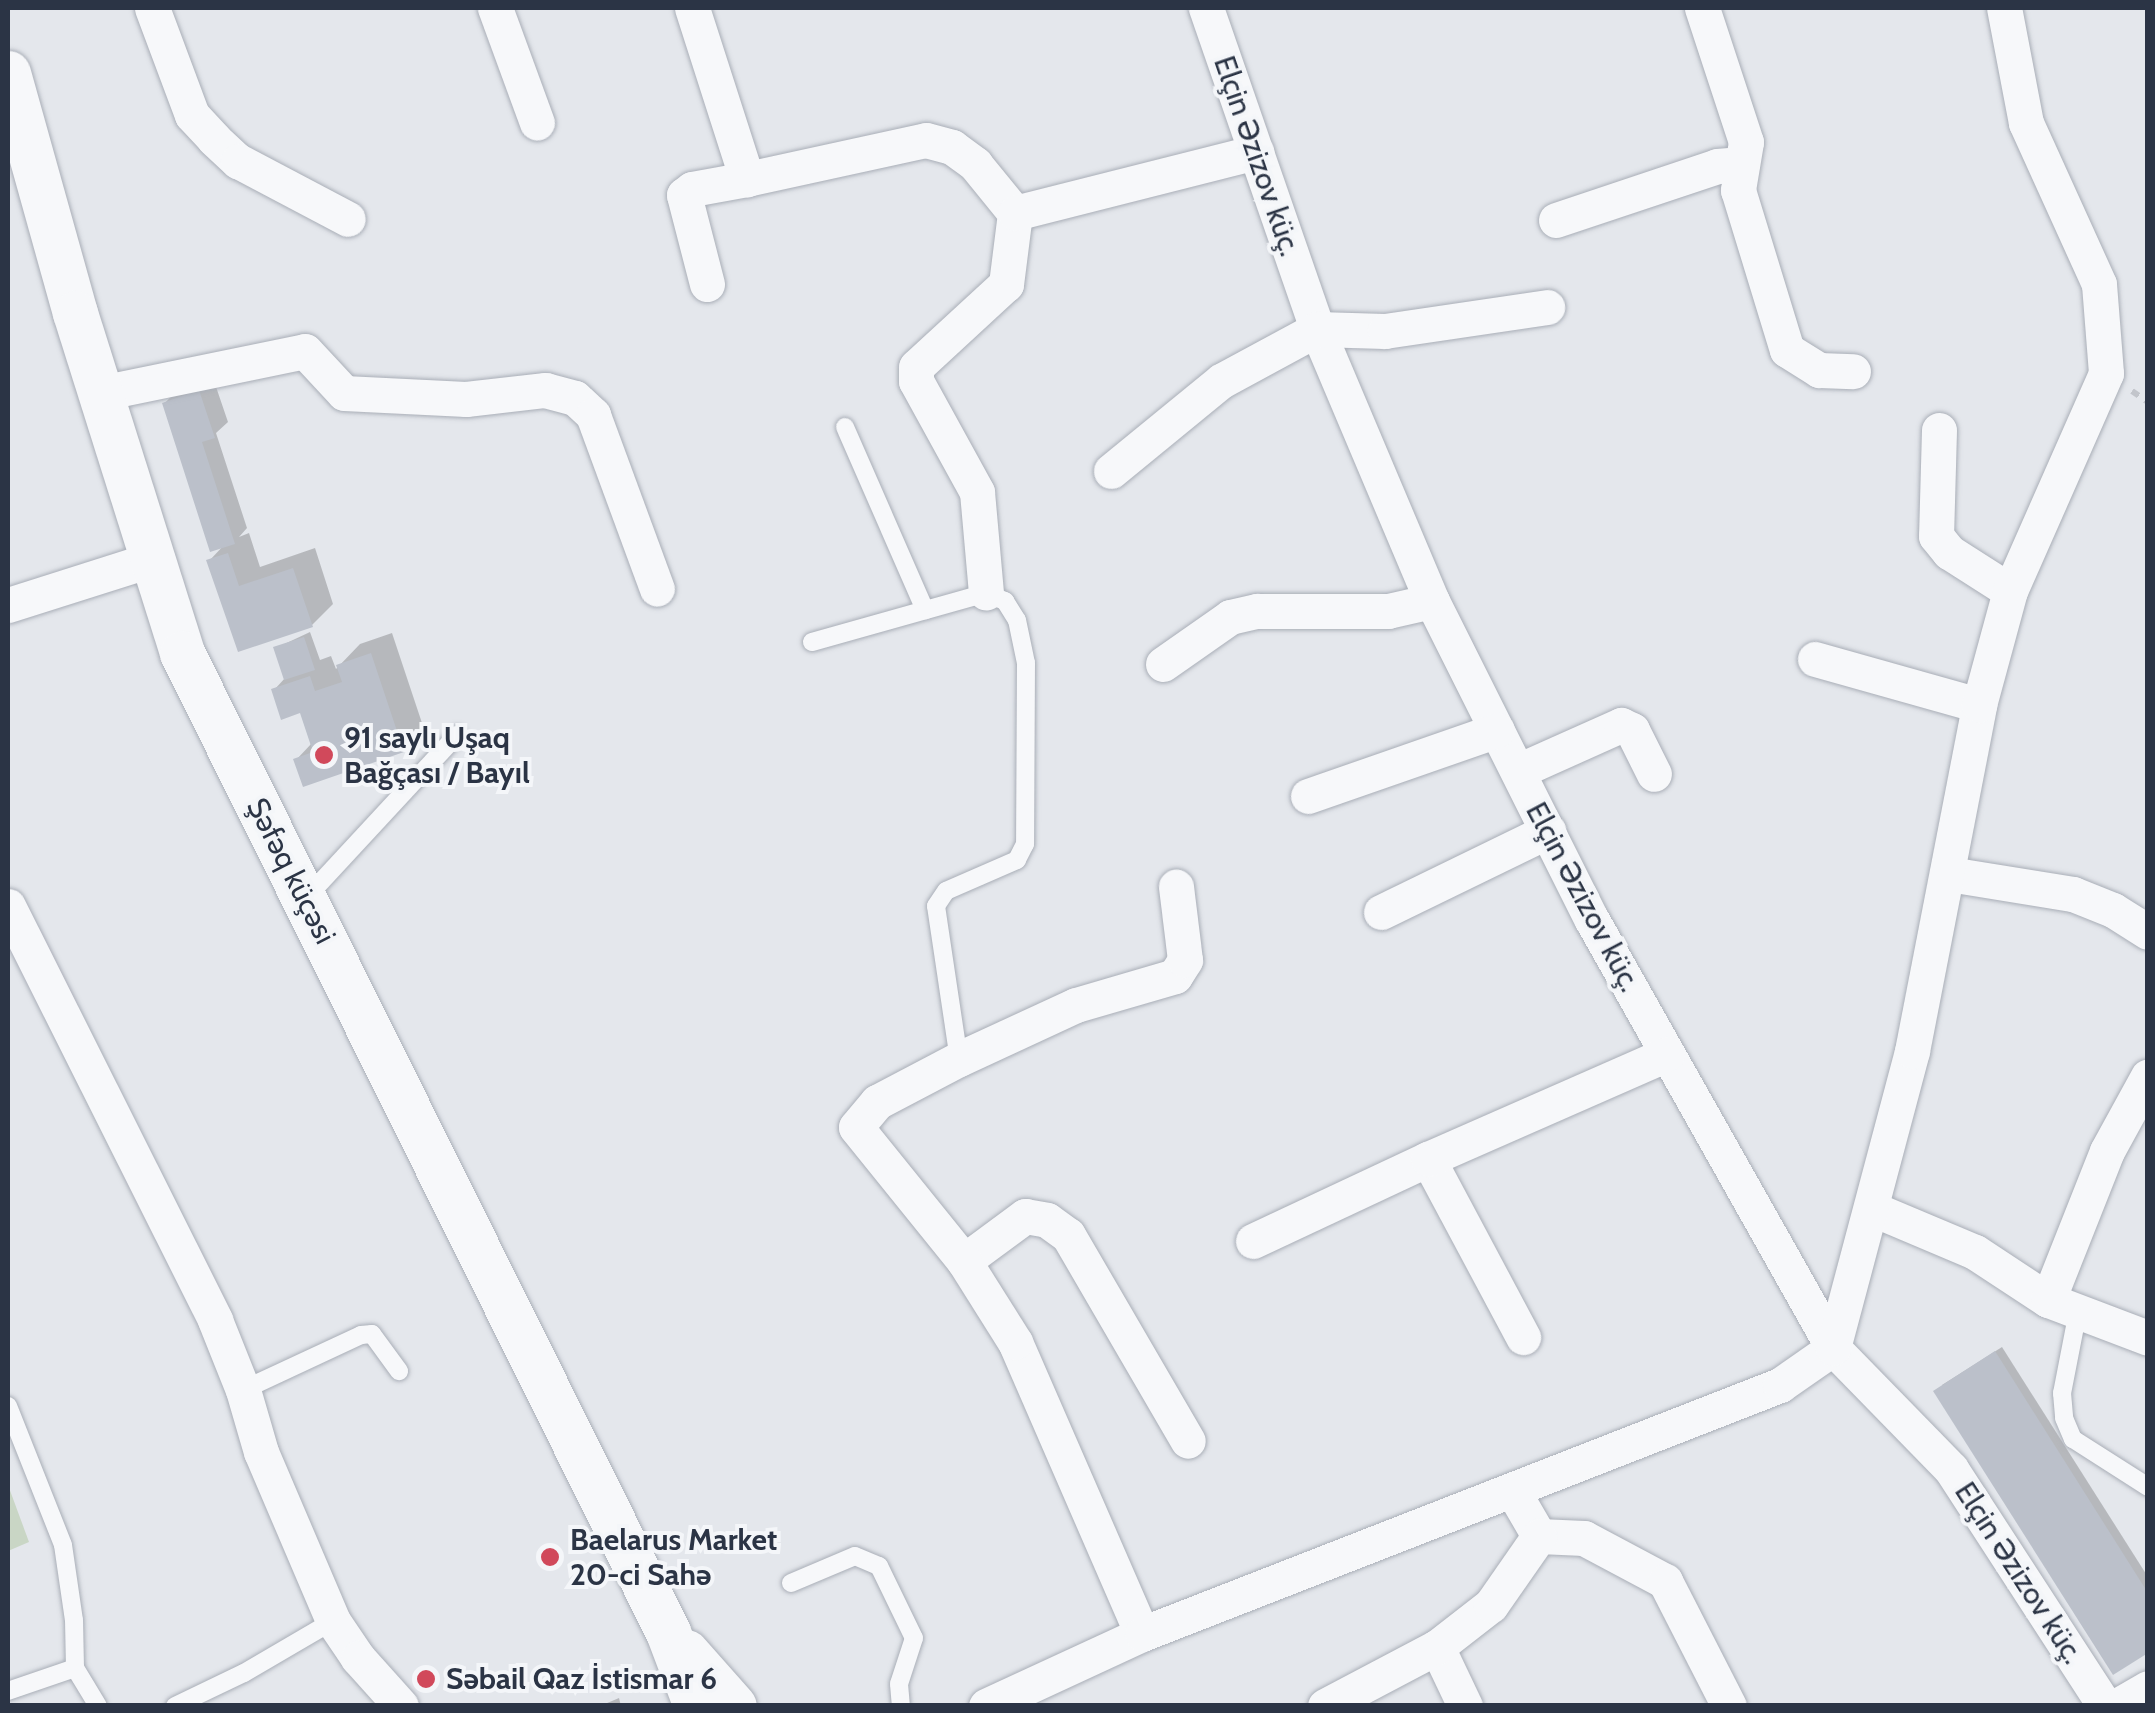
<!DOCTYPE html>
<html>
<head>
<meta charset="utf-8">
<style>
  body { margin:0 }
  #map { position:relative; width:2155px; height:1713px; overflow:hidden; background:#e4e7ec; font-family:Cabin,sans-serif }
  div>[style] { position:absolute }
  .green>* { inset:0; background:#c9d6c5 }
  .shadow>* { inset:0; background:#0003 }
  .building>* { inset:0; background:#bbc0ca }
  .path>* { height:6px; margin-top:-3px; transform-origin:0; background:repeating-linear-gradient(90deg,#c2c5cb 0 8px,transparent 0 16px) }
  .roads { filter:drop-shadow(0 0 2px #a9aeb7) drop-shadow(0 0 2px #a9aeb7) }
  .service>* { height:18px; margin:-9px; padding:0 9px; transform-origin:9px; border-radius:9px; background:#f7f8fa }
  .minor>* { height:35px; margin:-17.5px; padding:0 17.5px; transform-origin:17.5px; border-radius:17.5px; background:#f7f8fa }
  .tertiary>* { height:45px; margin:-22.5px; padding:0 22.5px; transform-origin:22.5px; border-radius:22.5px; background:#f7f8fa }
  .dots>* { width:28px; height:28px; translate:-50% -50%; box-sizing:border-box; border:5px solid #f4f6f9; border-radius:50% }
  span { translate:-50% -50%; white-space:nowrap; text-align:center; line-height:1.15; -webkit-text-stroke:8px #f4f6f9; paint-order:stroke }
  .street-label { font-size:30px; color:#2b3445 }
  .poi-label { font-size:30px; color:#2b3445; font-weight:700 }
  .left { translate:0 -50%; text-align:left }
  .frame { position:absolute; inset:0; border:10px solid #2b3445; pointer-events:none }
</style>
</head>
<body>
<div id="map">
  <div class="green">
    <i style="clip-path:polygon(8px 1485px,29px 1542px,8px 1551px)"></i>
  </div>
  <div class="shadow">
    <i style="clip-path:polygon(213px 378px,228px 422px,216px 433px,247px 528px,239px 537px,249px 533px,260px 567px,315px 548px,333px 604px,312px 625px,239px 649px,209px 561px,225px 544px,165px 403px,178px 389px)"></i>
    <i style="clip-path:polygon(310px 632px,320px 660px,331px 656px,336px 669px,360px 644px,392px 633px,424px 729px,403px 750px,296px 760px,312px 743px,301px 710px,274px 690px,286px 677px,276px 648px)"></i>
    <i style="clip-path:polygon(2002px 1347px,2148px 1577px,2148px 1650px,1942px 1385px)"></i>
    <i style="clip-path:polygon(619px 1698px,621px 1706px,600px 1706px)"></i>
  </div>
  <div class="building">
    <i style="clip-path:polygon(199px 390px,215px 438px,202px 442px,235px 544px,210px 552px,162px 403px)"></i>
    <i style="clip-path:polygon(228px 553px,239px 586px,293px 568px,313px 627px,238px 652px,206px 560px)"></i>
    <i style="clip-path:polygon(304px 637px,315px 670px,284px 680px,273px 647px)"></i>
    <i style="clip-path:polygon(371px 653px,404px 752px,303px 787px,293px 759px,313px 752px,300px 713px,281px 720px,271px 689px,310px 676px,315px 691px,342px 682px,336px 665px)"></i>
    <i style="clip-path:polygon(1995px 1351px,2148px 1593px,2148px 1653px,2113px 1675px,1933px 1391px)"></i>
  </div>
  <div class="path">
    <i style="left:2132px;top:391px;width:19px;rotate:35deg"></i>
  </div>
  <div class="roads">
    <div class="service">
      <i style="left:845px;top:427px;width:200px;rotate:66.4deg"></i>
      <i style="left:812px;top:642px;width:181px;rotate:-15.7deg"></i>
      <i style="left:986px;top:593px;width:21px;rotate:23deg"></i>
      <i style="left:1005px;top:601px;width:22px;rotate:58deg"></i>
      <i style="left:1017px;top:620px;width:44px;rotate:78.2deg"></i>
      <i style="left:1026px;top:663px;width:181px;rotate:90.3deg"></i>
      <i style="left:1025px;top:844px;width:18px;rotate:117deg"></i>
      <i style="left:1017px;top:860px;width:77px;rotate:156.4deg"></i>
      <i style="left:946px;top:891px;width:18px;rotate:124deg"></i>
      <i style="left:936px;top:906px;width:155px;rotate:81.5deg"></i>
      <i style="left:305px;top:899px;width:224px;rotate:-47.2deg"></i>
      <i style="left:2078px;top:1311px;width:84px;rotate:101deg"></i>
      <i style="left:2062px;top:1393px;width:25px;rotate:85deg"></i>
      <i style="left:2064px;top:1418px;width:23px;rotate:67deg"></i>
      <i style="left:2073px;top:1439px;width:89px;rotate:32.6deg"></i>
      <i style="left:243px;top:1390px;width:130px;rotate:-25deg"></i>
      <i style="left:361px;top:1335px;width:11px;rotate:-5deg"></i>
      <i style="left:372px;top:1334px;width:46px;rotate:53.9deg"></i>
      <i style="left:8px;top:1406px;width:149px;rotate:68.4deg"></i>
      <i style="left:63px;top:1545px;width:76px;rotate:81.7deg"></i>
      <i style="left:74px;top:1620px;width:48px;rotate:88.8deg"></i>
      <i style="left:75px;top:1668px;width:71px;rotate:161.1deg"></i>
      <i style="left:791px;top:1583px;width:69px;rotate:-22.9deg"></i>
      <i style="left:855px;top:1556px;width:26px;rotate:23deg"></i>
      <i style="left:879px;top:1566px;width:80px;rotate:64.1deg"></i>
      <i style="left:914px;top:1638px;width:48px;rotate:108.1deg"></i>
      <i style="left:899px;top:1684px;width:22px;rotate:85deg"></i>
      <i style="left:75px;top:1668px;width:44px;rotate:58.8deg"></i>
      <i style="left:175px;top:1706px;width:76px;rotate:-25.6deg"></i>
      <i style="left:244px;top:1673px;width:103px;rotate:-30.3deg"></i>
    </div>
    <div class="minor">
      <i style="left:152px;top:8px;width:114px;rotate:69.5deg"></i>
      <i style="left:192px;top:115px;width:33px;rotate:47deg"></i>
      <i style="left:214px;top:139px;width:33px;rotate:43deg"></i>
      <i style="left:238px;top:161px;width:124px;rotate:27.8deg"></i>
      <i style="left:495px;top:8px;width:122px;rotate:69.9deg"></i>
      <i style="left:692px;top:8px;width:180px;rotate:72.2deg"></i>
      <i style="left:747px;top:179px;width:56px;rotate:169.7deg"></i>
      <i style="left:692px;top:189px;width:10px;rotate:143deg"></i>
      <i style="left:684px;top:195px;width:92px;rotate:75.5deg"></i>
      <i style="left:1206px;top:8px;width:340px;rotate:70.9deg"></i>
      <i style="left:1317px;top:329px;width:295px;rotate:67.1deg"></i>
      <i style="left:1432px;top:601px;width:357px;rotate:63.4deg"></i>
      <i style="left:1592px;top:920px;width:491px;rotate:60.6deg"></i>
      <i style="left:1833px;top:1348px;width:169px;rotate:45.7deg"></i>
      <i style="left:1951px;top:1469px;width:283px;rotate:57deg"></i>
      <i style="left:1702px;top:8px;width:141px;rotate:71.8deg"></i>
      <i style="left:1746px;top:142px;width:49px;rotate:99.5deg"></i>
      <i style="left:1738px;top:190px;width:167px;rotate:73deg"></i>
      <i style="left:1787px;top:350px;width:38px;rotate:32deg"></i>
      <i style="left:1819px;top:370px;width:34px;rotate:2deg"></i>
      <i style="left:747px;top:179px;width:183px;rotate:-12.3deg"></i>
      <i style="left:926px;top:140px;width:27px;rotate:15deg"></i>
      <i style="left:952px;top:147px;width:29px;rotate:36deg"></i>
      <i style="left:975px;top:164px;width:63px;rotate:50.8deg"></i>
      <i style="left:1015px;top:213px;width:72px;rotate:97.2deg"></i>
      <i style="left:1006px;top:284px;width:122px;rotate:137.3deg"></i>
      <i style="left:916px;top:367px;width:14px;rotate:90deg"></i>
      <i style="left:916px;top:381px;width:127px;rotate:61.2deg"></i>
      <i style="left:977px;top:492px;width:101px;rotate:84.9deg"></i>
      <i style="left:1015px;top:213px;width:249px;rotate:-14.2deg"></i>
      <i style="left:1556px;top:220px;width:170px;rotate:-18.5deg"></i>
      <i style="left:1717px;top:166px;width:25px;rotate:-5deg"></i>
      <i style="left:101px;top:393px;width:208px;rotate:-11.6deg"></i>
      <i style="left:305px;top:351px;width:57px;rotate:47.1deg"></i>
      <i style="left:344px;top:393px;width:122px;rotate:2.8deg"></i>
      <i style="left:466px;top:399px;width:80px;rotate:-6.5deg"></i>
      <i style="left:545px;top:390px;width:31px;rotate:15deg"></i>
      <i style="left:575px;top:398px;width:25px;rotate:43deg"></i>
      <i style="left:593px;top:415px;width:185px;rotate:69.8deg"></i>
      <i style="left:1939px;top:430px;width:106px;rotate:91.6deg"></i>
      <i style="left:1936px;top:536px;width:21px;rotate:51deg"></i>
      <i style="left:1949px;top:552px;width:72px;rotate:32.6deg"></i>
      <i style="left:1111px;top:471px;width:142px;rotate:-39.3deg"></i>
      <i style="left:1221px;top:381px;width:109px;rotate:-28.4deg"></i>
      <i style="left:1317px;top:329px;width:68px;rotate:1.7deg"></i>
      <i style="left:1385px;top:331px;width:164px;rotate:-8.4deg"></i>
      <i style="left:8px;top:605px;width:152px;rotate:-17.6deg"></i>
      <i style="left:1815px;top:659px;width:170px;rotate:15.7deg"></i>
      <i style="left:1163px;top:664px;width:82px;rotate:-35deg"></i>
      <i style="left:1230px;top:617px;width:28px;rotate:-13deg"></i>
      <i style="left:1257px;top:611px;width:131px"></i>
      <i style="left:1388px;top:611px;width:45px;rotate:-12.8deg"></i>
      <i style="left:1518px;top:771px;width:113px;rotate:-24.1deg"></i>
      <i style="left:1621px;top:725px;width:12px;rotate:24deg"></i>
      <i style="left:1632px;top:730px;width:49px;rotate:63.4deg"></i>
      <i style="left:1308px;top:796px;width:200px;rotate:-19.2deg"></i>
      <i style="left:1949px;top:874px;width:126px;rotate:9.2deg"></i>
      <i style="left:2073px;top:894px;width:43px;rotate:21.8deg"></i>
      <i style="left:2113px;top:910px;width:41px;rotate:32.2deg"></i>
      <i style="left:8px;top:906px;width:463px;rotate:63.4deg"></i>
      <i style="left:215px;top:1320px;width:75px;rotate:68.2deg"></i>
      <i style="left:243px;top:1390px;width:65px;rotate:73.8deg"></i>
      <i style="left:261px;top:1452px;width:184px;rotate:66.9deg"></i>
      <i style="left:333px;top:1621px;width:45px;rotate:56deg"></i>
      <i style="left:358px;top:1658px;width:64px;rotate:48.1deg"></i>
      <i style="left:1381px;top:912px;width:186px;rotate:-25.9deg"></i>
      <i style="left:1428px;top:1159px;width:202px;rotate:61.9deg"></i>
      <i style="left:1873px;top:1209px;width:111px;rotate:22.9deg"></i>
      <i style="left:1975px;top:1252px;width:87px;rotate:33.3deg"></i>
      <i style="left:2048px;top:1300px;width:107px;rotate:20.8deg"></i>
      <i style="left:1253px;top:1241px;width:193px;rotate:-25.1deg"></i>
      <i style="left:1428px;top:1159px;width:261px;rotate:-23.7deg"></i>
      <i style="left:964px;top:1261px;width:76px;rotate:-36.4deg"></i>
      <i style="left:1025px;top:1216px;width:22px;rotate:10deg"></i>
      <i style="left:1047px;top:1220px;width:26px;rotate:36deg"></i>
      <i style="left:1068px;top:1235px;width:238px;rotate:59.8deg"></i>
      <i style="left:2048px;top:1300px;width:160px;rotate:-68.4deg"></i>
      <i style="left:2107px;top:1151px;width:85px;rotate:-61.3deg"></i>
      <i style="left:1514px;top:1493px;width:50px;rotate:59.8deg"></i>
      <i style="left:1539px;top:1536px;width:45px;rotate:2.5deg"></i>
      <i style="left:1584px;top:1538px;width:92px;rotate:28deg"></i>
      <i style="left:1665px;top:1581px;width:140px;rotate:62.9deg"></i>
      <i style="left:1142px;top:1634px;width:318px;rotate:-113.5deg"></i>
      <i style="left:1015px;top:1342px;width:96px;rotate:-122.2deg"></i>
      <i style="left:964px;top:1261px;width:172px;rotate:-128.9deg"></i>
      <i style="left:856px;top:1127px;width:33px;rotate:-50deg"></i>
      <i style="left:877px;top:1102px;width:93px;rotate:-27.7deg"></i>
      <i style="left:959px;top:1059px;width:129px;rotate:-24.8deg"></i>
      <i style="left:1076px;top:1005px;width:103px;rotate:-16.3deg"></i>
      <i style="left:1175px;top:976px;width:19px;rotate:-58deg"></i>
      <i style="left:1185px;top:960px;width:74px;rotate:-97deg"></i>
      <i style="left:1437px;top:1647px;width:65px;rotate:64.6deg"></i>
      <i style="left:986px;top:1706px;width:172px;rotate:-24.8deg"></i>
      <i style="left:1142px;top:1634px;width:685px;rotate:-21.32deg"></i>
      <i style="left:1780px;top:1385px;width:65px;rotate:-34.9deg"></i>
      <i style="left:1833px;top:1348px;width:307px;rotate:-75.1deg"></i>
      <i style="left:1912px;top:1051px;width:352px;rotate:-79deg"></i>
      <i style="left:1979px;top:705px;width:118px;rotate:-74.8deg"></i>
      <i style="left:2010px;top:591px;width:238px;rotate:-66.2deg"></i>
      <i style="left:2106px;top:373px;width:89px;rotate:-94.5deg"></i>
      <i style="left:2099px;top:284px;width:177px;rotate:-114.4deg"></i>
      <i style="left:2026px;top:123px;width:117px;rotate:-100.8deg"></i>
      <i style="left:1325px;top:1706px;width:127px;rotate:-27.8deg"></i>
      <i style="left:1437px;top:1647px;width:68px;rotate:-37.9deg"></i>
      <i style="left:1491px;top:1605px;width:84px;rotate:-55.2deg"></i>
      <i style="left:2117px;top:1706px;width:36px;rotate:-30deg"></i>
    </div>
    <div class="tertiary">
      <i style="left:8px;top:73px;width:249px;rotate:74.4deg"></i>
      <i style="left:75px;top:313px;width:356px;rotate:72.5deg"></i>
      <i style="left:182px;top:653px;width:1093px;rotate:63.6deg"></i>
      <i style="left:668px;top:1632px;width:79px;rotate:69.3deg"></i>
      <i style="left:686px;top:1652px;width:72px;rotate:48.4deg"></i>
    </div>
  </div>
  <div class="dots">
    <i style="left:324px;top:755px;background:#d1495b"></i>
    <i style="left:550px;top:1557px;background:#d1495b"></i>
    <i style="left:426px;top:1679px;background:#d1495b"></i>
  </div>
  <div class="street-label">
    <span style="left:1257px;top:156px;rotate:71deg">Elçin Əzizov küç.</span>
    <span style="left:291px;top:871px;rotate:63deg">Şəfəq küçəsi</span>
    <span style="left:1583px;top:897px;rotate:62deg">Elçin Əzizov küç.</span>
    <span style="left:2019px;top:1573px;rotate:57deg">Elçin Əzizov küç.</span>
  </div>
  <div class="poi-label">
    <span class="left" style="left:344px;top:755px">91 saylı Uşaq<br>Bağçası / Bayıl</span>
    <span class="left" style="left:570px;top:1557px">Baelarus Market<br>20-ci Sahə</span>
    <span class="left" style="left:446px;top:1679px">Səbail Qaz İstismar 6</span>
  </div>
  <div class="frame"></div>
</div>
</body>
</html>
